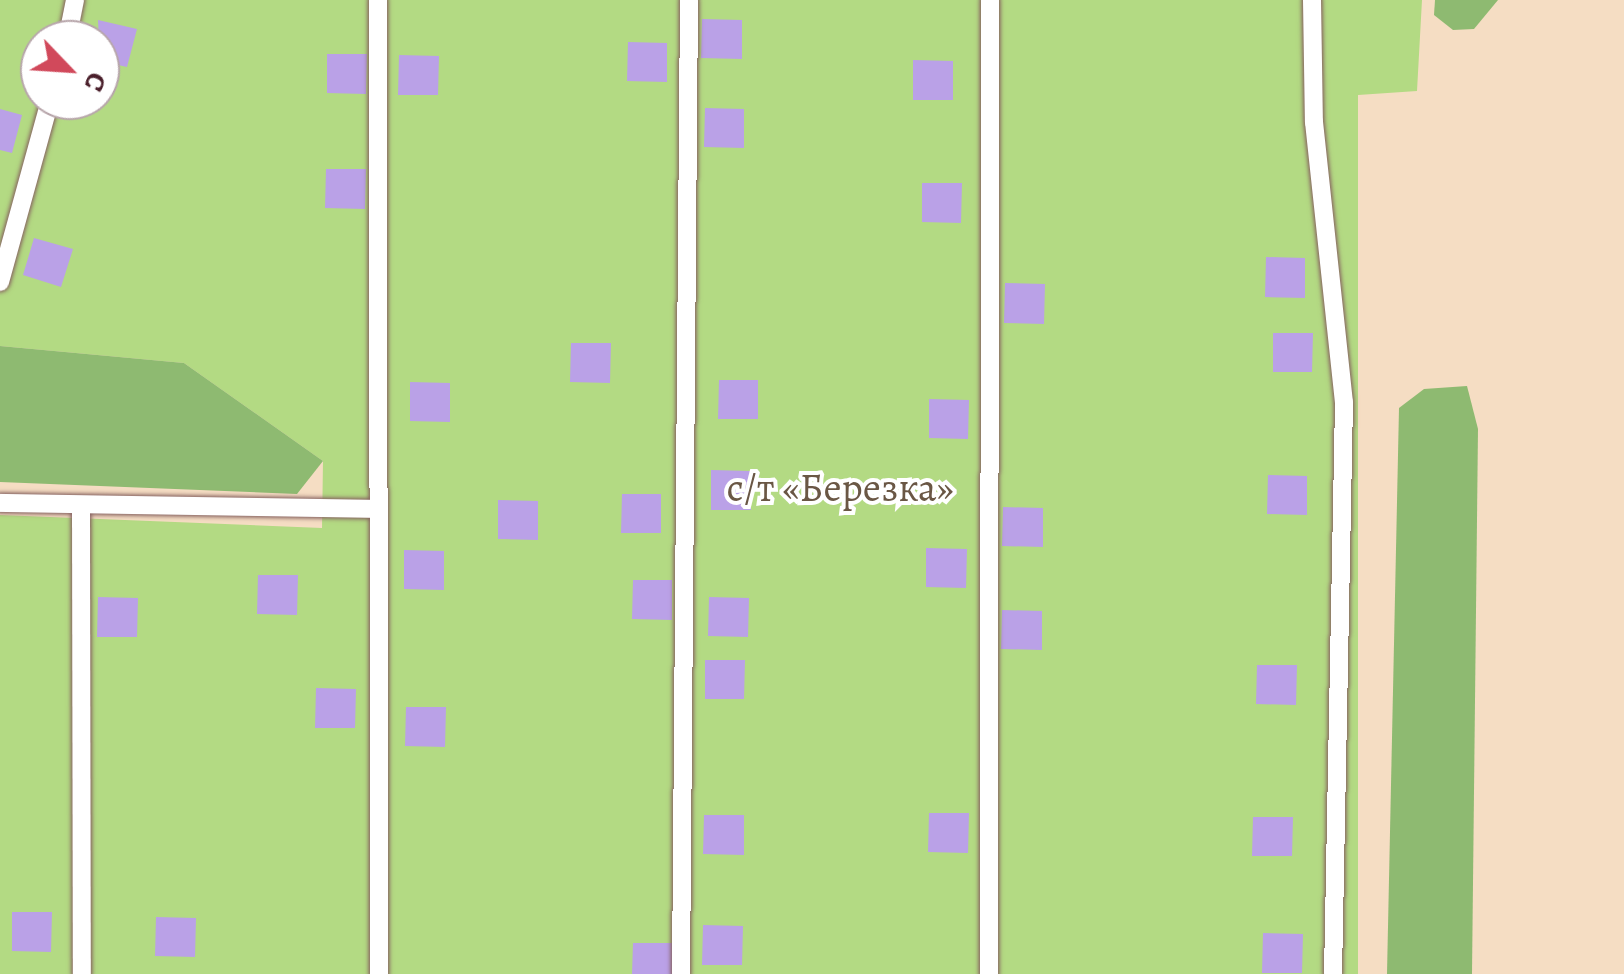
<!DOCTYPE html>
<html>
<head>
<meta charset="utf-8">
<style>
  body { margin:0 }
  #map { position:relative; width:1624px; height:974px; overflow:hidden; background:#f5ddc3; font-family:Alegreya,serif }
  div>[style] { position:absolute }
  .green>* { inset:0; background:#b3da83 }
  .forest>* { inset:0; background:#8eba71 }
  .building>* { inset:0; background:#baa1e7 }
  .roads { filter:drop-shadow(0 0 2px #866260) drop-shadow(0 0 2px #866260) }
  .service>* { height:18px; margin:-9px; padding:0 9px; transform-origin:9px; border-radius:9px; background:#fff }
  span { translate:-50% -50%; white-space:nowrap; text-align:center; line-height:1.15; -webkit-text-stroke:8px #fff; paint-order:stroke }
  .park-label { font-size:40px; color:#6a5745 }
  .north { position:absolute; left:20px; top:20px; width:100px; height:100px; box-sizing:border-box; background:#fff; border:2px solid #b7a5aa; border-radius:50%; rotate:115deg; font-size:28px; font-weight:700; line-height:40px; text-align:center; color:#4a1f2b }
  .north::after { content:''; display:block; margin:auto; width:35px; height:45px; background:#d1495b; clip-path:polygon(50% 0,100% 100%,50% 72%,0 100%) }
</style>
</head>
<body>
<div id="map">
  <div class="green">
    <i style="clip-path:polygon(evenodd,0 0,1422px 0,1417px 91px,1358px 95px,1358px 974px,0 974px,0 515px,322px 528px,323px 461px,184px 363px,0 346px,0 0,40px 40px,100px 40px,100px 100px,40px 100px,40px 40px)"></i>
  </div>
  <div class="forest">
    <i style="clip-path:polygon(1435px 0,1498px 0,1474px 29px,1453px 30px,1434px 15px)"></i>
    <i style="clip-path:polygon(0 346px,184px 363px,323px 461px,297px 494px,0 482px)"></i>
    <i style="clip-path:polygon(1467px 386px,1478px 429px,1472px 974px,1387px 974px,1399px 408px,1424px 389px)"></i>
  </div>
  <div class="building">
    <i style="clip-path:polygon(702px 19px,742px 20px,742px 59px,701px 58px)"></i>
    <i style="clip-path:polygon(98px 20px,137px 29px,127px 67px,100px 61px)"></i>
    <i style="clip-path:polygon(628px 42px,667px 43px,667px 82px,627px 81px)"></i>
    <i style="clip-path:polygon(327px 54px,367px 54px,366px 94px,327px 93px)"></i>
    <i style="clip-path:polygon(399px 55px,439px 56px,438px 95px,398px 95px)"></i>
    <i style="clip-path:polygon(913px 60px,953px 61px,953px 100px,913px 100px)"></i>
    <i style="clip-path:polygon(705px 108px,744px 109px,744px 148px,704px 147px)"></i>
    <i style="clip-path:polygon(0 109px,22px 115px,12px 153px,0 150px)"></i>
    <i style="clip-path:polygon(326px 169px,366px 169px,365px 209px,325px 208px)"></i>
    <i style="clip-path:polygon(922px 183px,962px 183px,961px 223px,922px 222px)"></i>
    <i style="clip-path:polygon(34px 238px,73px 249px,61px 287px,23px 275px)"></i>
    <i style="clip-path:polygon(1266px 257px,1305px 258px,1305px 298px,1265px 297px)"></i>
    <i style="clip-path:polygon(1005px 283px,1045px 284px,1044px 324px,1004px 323px)"></i>
    <i style="clip-path:polygon(1273px 333px,1313px 333px,1312px 372px,1273px 372px)"></i>
    <i style="clip-path:polygon(571px 343px,611px 343px,610px 383px,570px 382px)"></i>
    <i style="clip-path:polygon(719px 380px,758px 380px,758px 419px,718px 419px)"></i>
    <i style="clip-path:polygon(410px 382px,450px 383px,450px 422px,410px 421px)"></i>
    <i style="clip-path:polygon(929px 399px,969px 400px,968px 439px,929px 438px)"></i>
    <i style="clip-path:polygon(711px 470px,751px 471px,751px 510px,711px 510px)"></i>
    <i style="clip-path:polygon(1268px 475px,1307px 476px,1307px 515px,1267px 514px)"></i>
    <i style="clip-path:polygon(622px 494px,661px 494px,661px 533px,621px 533px)"></i>
    <i style="clip-path:polygon(498px 500px,538px 501px,538px 540px,498px 539px)"></i>
    <i style="clip-path:polygon(1003px 507px,1043px 508px,1043px 547px,1002px 546px)"></i>
    <i style="clip-path:polygon(926px 548px,967px 549px,966px 588px,926px 587px)"></i>
    <i style="clip-path:polygon(404px 550px,444px 551px,444px 590px,404px 589px)"></i>
    <i style="clip-path:polygon(258px 575px,298px 575px,297px 615px,257px 614px)"></i>
    <i style="clip-path:polygon(633px 580px,672px 580px,672px 620px,632px 619px)"></i>
    <i style="clip-path:polygon(98px 597px,138px 598px,137px 637px,97px 637px)"></i>
    <i style="clip-path:polygon(709px 597px,749px 598px,748px 637px,708px 636px)"></i>
    <i style="clip-path:polygon(1002px 610px,1042px 611px,1042px 650px,1001px 649px)"></i>
    <i style="clip-path:polygon(705px 660px,745px 660px,744px 699px,705px 699px)"></i>
    <i style="clip-path:polygon(1257px 665px,1297px 665px,1296px 705px,1256px 704px)"></i>
    <i style="clip-path:polygon(316px 688px,356px 689px,355px 728px,315px 728px)"></i>
    <i style="clip-path:polygon(406px 707px,446px 707px,445px 747px,405px 746px)"></i>
    <i style="clip-path:polygon(929px 813px,969px 813px,968px 853px,928px 852px)"></i>
    <i style="clip-path:polygon(704px 815px,744px 815px,744px 855px,703px 854px)"></i>
    <i style="clip-path:polygon(1253px 817px,1293px 817px,1292px 856px,1252px 856px)"></i>
    <i style="clip-path:polygon(12px 912px,52px 912px,51px 952px,12px 951px)"></i>
    <i style="clip-path:polygon(156px 917px,196px 918px,195px 957px,155px 956px)"></i>
    <i style="clip-path:polygon(703px 925px,743px 926px,742px 965px,702px 965px)"></i>
    <i style="clip-path:polygon(1263px 933px,1303px 934px,1302px 973px,1262px 973px)"></i>
    <i style="clip-path:polygon(633px 943px,672px 943px,672px 974px,632px 974px)"></i>
  </div>
  <div class="roads">
    <div class="service">
      <i style="left:378px;top:0;width:974px;rotate:89.94deg"></i>
      <i style="left:1312px;top:0;width:122px;rotate:89.1deg"></i>
      <i style="left:1314px;top:122px;width:282px;rotate:83.9deg"></i>
      <i style="left:1344px;top:402px;width:572px;rotate:91.1deg"></i>
      <i style="left:67px;top:40px;width:41px;rotate:-78.7deg"></i>
      <i style="left:0;top:282px;width:189px;rotate:-74.6deg"></i>
      <i style="left:0;top:503px;width:374px;rotate:0.9deg"></i>
      <i style="left:81px;top:507px;width:467px;rotate:89.9deg"></i>
      <i style="left:681px;top:974px;width:974px;rotate:-89.53deg"></i>
      <i style="left:989px;top:974px;width:974px;rotate:-89.94deg"></i>
    </div>
  </div>
  <div class="park-label">
    <span style="left:840px;top:488px">с/т «Березка»</span>
  </div>
  <div class="north">С</div>
</div>
</body>
</html>
